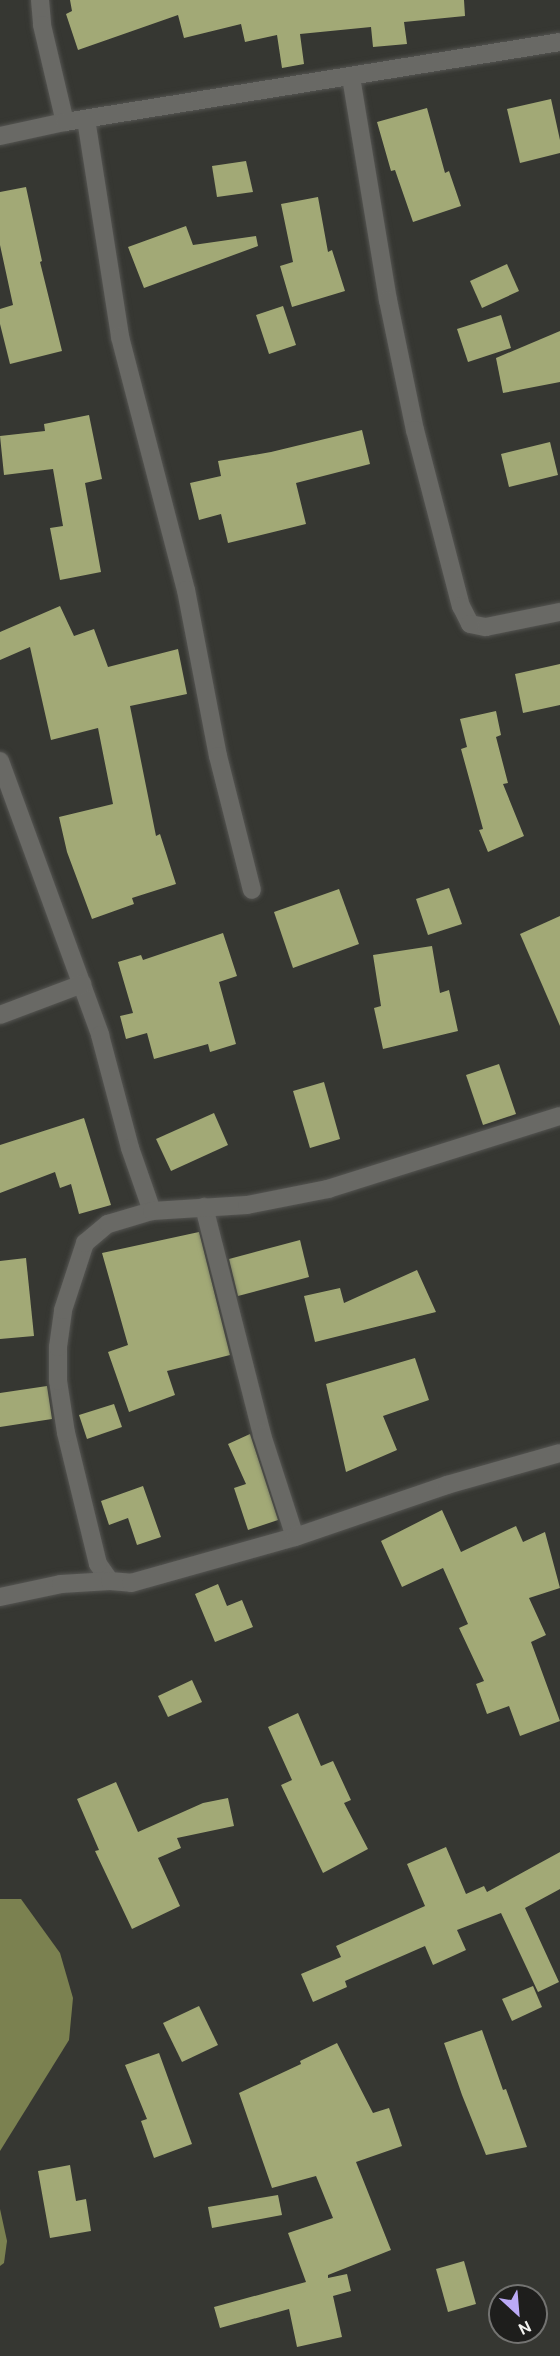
<!DOCTYPE html>
<html>
<head>
<meta charset="utf-8">
<style>
  body { margin:0 }
  #map { position:relative; width:560px; height:2356px; overflow:hidden; background:#363732; font-family:Ubuntu,sans-serif }
  div>[style] { position:absolute }
  .water>* { inset:0; background:#7b8150 }
  .building>* { inset:0; background:#a2a976 }
  .roads { filter:drop-shadow(0 0 2px #555552) drop-shadow(0 0 2px #555552) }
  .minor>* { height:18px; margin:-9px; padding:0 9px; transform-origin:9px; border-radius:9px; background:#696965 }
  span { translate:-50% -50%; white-space:nowrap; text-align:center; line-height:1.15; -webkit-text-stroke:6px #1e1e1c; paint-order:stroke }
  .north { position:absolute; left:488px; top:2284px; width:60px; height:60px; box-sizing:border-box; background:#1e1e1c; border:2px solid #737371; border-radius:50%; rotate:154deg; font-size:16px; font-weight:700; line-height:24px; text-align:center; color:#f3f3f0 }
  .north::after { content:''; display:block; margin:auto; width:21px; height:27px; background:#bbaaf6; clip-path:polygon(50% 0,100% 100%,50% 72%,0 100%) }
</style>
</head>
<body>
<div id="map">
  <div class="water">
    <i style="clip-path:polygon(0 1899px,21px 1899px,60px 1953px,73px 1998px,69px 2040px,0 2151px)"></i>
    <i style="clip-path:polygon(0 2209px,7px 2241px,4px 2263px,0 2266px)"></i>
  </div>
  <div class="building">
    <i style="clip-path:polygon(70px 0,464px 0,465px 16px,404px 22px,407px 44px,373px 47px,371px 27px,300px 34px,304px 64px,282px 68px,277px 35px,245px 42px,241px 24px,184px 38px,178px 15px,78px 50px,66px 14px,72px 11px)"></i>
    <i style="clip-path:polygon(551px 99px,560px 140px,560px 153px,520px 163px,507px 109px)"></i>
    <i style="clip-path:polygon(427px 108px,445px 173px,449px 171px,461px 206px,413px 222px,395px 170px,391px 171px,377px 122px)"></i>
    <i style="clip-path:polygon(246px 161px,253px 192px,217px 197px,212px 166px)"></i>
    <i style="clip-path:polygon(26px 187px,42px 261px,40px 262px,62px 351px,10px 364px,0 324px,0 309px,13px 305px,0 245px,0 192px)"></i>
    <i style="clip-path:polygon(318px 197px,328px 252px,332px 250px,345px 291px,292px 307px,280px 266px,293px 262px,281px 204px)"></i>
    <i style="clip-path:polygon(186px 226px,193px 245px,256px 236px,258px 246px,144px 288px,128px 247px)"></i>
    <i style="clip-path:polygon(507px 264px,519px 291px,482px 308px,470px 281px)"></i>
    <i style="clip-path:polygon(283px 306px,296px 345px,269px 354px,256px 315px)"></i>
    <i style="clip-path:polygon(501px 315px,511px 348px,468px 362px,457px 329px)"></i>
    <i style="clip-path:polygon(560px 331px,560px 382px,503px 393px,496px 358px)"></i>
    <i style="clip-path:polygon(89px 415px,102px 479px,85px 483px,101px 572px,60px 580px,50px 528px,63px 526px,53px 469px,4px 475px,0 436px,45px 431px,44px 424px)"></i>
    <i style="clip-path:polygon(362px 430px,370px 464px,296px 483px,306px 524px,228px 543px,221px 514px,199px 520px,190px 483px,221px 476px,218px 461px,271px 452px)"></i>
    <i style="clip-path:polygon(550px 442px,558px 475px,509px 487px,501px 454px)"></i>
    <i style="clip-path:polygon(60px 606px,74px 636px,94px 629px,108px 667px,178px 649px,187px 694px,130px 706px,156px 836px,160px 834px,176px 884px,132px 898px,134px 904px,92px 919px,67px 852px,59px 817px,113px 804px,98px 728px,51px 740px,30px 647px,0 660px,0 632px)"></i>
    <i style="clip-path:polygon(560px 664px,560px 705px,523px 713px,515px 674px)"></i>
    <i style="clip-path:polygon(496px 711px,501px 735px,496px 737px,508px 783px,503px 784px,524px 836px,488px 852px,479px 830px,483px 829px,461px 749px,467px 747px,460px 719px)"></i>
    <i style="clip-path:polygon(449px 888px,462px 924px,428px 935px,416px 899px)"></i>
    <i style="clip-path:polygon(339px 889px,359px 944px,293px 968px,274px 912px)"></i>
    <i style="clip-path:polygon(560px 916px,560px 1026px,520px 934px)"></i>
    <i style="clip-path:polygon(223px 933px,237px 976px,219px 982px,236px 1044px,210px 1052px,208px 1044px,154px 1059px,147px 1033px,126px 1039px,120px 1016px,133px 1013px,118px 962px,141px 955px,143px 960px)"></i>
    <i style="clip-path:polygon(432px 946px,440px 993px,449px 990px,458px 1031px,383px 1049px,374px 1008px,381px 1006px,373px 955px)"></i>
    <i style="clip-path:polygon(499px 1064px,516px 1114px,483px 1125px,466px 1075px)"></i>
    <i style="clip-path:polygon(324px 1082px,340px 1139px,310px 1148px,293px 1091px)"></i>
    <i style="clip-path:polygon(214px 1113px,228px 1145px,171px 1171px,156px 1139px)"></i>
    <i style="clip-path:polygon(84px 1118px,111px 1205px,79px 1214px,71px 1184px,60px 1188px,55px 1172px,0 1193px,0 1145px)"></i>
    <i style="clip-path:polygon(199px 1232px,230px 1355px,167px 1371px,175px 1395px,129px 1412px,108px 1352px,128px 1345px,102px 1253px)"></i>
    <i style="clip-path:polygon(300px 1240px,309px 1277px,238px 1296px,229px 1259px)"></i>
    <i style="clip-path:polygon(26px 1258px,34px 1336px,0 1339px,0 1261px)"></i>
    <i style="clip-path:polygon(417px 1270px,436px 1312px,315px 1342px,304px 1296px,340px 1288px,344px 1303px)"></i>
    <i style="clip-path:polygon(415px 1358px,429px 1400px,383px 1416px,397px 1450px,346px 1472px,326px 1384px)"></i>
    <i style="clip-path:polygon(47px 1386px,52px 1419px,0 1427px,0 1393px)"></i>
    <i style="clip-path:polygon(114px 1404px,122px 1427px,87px 1439px,79px 1415px)"></i>
    <i style="clip-path:polygon(250px 1434px,278px 1520px,248px 1530px,234px 1488px,246px 1484px,228px 1444px)"></i>
    <i style="clip-path:polygon(143px 1486px,161px 1537px,137px 1545px,128px 1518px,109px 1525px,101px 1501px)"></i>
    <i style="clip-path:polygon(442px 1510px,461px 1552px,516px 1526px,523px 1542px,545px 1532px,560px 1588px,529px 1598px,546px 1635px,531px 1642px,560px 1721px,520px 1736px,509px 1706px,487px 1714px,476px 1684px,484px 1681px,459px 1628px,468px 1624px,443px 1568px,402px 1587px,381px 1541px)"></i>
    <i style="clip-path:polygon(218px 1584px,227px 1606px,242px 1600px,253px 1627px,215px 1642px,195px 1594px)"></i>
    <i style="clip-path:polygon(192px 1680px,202px 1702px,168px 1717px,158px 1696px)"></i>
    <i style="clip-path:polygon(298px 1713px,321px 1766px,333px 1761px,351px 1800px,344px 1803px,368px 1849px,323px 1873px,281px 1785px,292px 1780px,268px 1727px)"></i>
    <i style="clip-path:polygon(116px 1782px,138px 1832px,203px 1803px,228px 1798px,234px 1826px,177px 1838px,181px 1848px,158px 1858px,180px 1906px,132px 1929px,95px 1851px,99px 1850px,77px 1799px)"></i>
    <i style="clip-path:polygon(446px 1847px,466px 1894px,484px 1886px,487px 1892px,560px 1852px,560px 1889px,525px 1908px,559px 1982px,538px 1992px,501px 1913px,457px 1930px,466px 1950px,433px 1965px,425px 1946px,345px 1981px,347px 1987px,313px 2002px,301px 1974px,341px 1957px,336px 1946px,425px 1906px,407px 1864px)"></i>
    <i style="clip-path:polygon(533px 1986px,542px 2007px,512px 2021px,502px 1999px)"></i>
    <i style="clip-path:polygon(199px 2006px,218px 2045px,182px 2062px,163px 2023px)"></i>
    <i style="clip-path:polygon(482px 2030px,503px 2090px,506px 2089px,527px 2147px,486px 2155px,462px 2095px,444px 2043px)"></i>
    <i style="clip-path:polygon(337px 2043px,373px 2113px,389px 2108px,402px 2146px,356px 2162px,391px 2250px,328px 2275px,328px 2278px,347px 2274px,351px 2291px,333px 2296px,342px 2337px,297px 2347px,289px 2309px,220px 2328px,214px 2307px,306px 2282px,288px 2233px,333px 2218px,316px 2176px,272px 2188px,239px 2093px,301px 2064px,300px 2061px)"></i>
    <i style="clip-path:polygon(159px 2053px,192px 2144px,154px 2158px,141px 2121px,147px 2119px,125px 2065px)"></i>
    <i style="clip-path:polygon(70px 2165px,76px 2201px,86px 2199px,91px 2231px,50px 2238px,38px 2171px)"></i>
    <i style="clip-path:polygon(278px 2195px,282px 2215px,212px 2228px,208px 2207px)"></i>
    <i style="clip-path:polygon(464px 2261px,476px 2304px,448px 2312px,436px 2269px)"></i>
  </div>
  <div class="roads">
    <div class="minor">
      <i style="left:40px;top:0;width:25px;rotate:85deg"></i>
      <i style="left:42px;top:25px;width:100px;rotate:76.7deg"></i>
      <i style="left:351px;top:77px;width:226px;rotate:80.6deg"></i>
      <i style="left:388px;top:300px;width:133px;rotate:78.3deg"></i>
      <i style="left:415px;top:430px;width:182px;rotate:75.4deg"></i>
      <i style="left:461px;top:606px;width:20px;rotate:63deg"></i>
      <i style="left:470px;top:624px;width:16px;rotate:11deg"></i>
      <i style="left:486px;top:627px;width:76px;rotate:-11.5deg"></i>
      <i style="left:86px;top:119px;width:221px;rotate:81.1deg"></i>
      <i style="left:120px;top:337px;width:261px;rotate:75.4deg"></i>
      <i style="left:186px;top:590px;width:169px;rotate:79.1deg"></i>
      <i style="left:218px;top:756px;width:138px;rotate:75.8deg"></i>
      <i style="left:0;top:136px;width:66px;rotate:-12.2deg"></i>
      <i style="left:65px;top:122px;width:501px;rotate:-9.18deg"></i>
      <i style="left:0;top:761px;width:292px;rotate:69.9deg"></i>
      <i style="left:100px;top:1035px;width:117px;rotate:75.1deg"></i>
      <i style="left:130px;top:1148px;width:67px;rotate:70.8deg"></i>
      <i style="left:0;top:1015px;width:88px;rotate:-20.7deg"></i>
      <i style="left:204px;top:1207px;width:235px;rotate:75.7deg"></i>
      <i style="left:262px;top:1435px;width:107px;rotate:72.1deg"></i>
      <i style="left:110px;top:1581px;width:21px;rotate:-125deg"></i>
      <i style="left:98px;top:1564px;width:135px;rotate:-103.7deg"></i>
      <i style="left:66px;top:1433px;width:53px;rotate:-98.7deg"></i>
      <i style="left:58px;top:1381px;width:34px;rotate:-90deg"></i>
      <i style="left:58px;top:1347px;width:37px;rotate:-82deg"></i>
      <i style="left:63px;top:1310px;width:71px;rotate:-71.8deg"></i>
      <i style="left:85px;top:1243px;width:30px;rotate:-40deg"></i>
      <i style="left:108px;top:1224px;width:46px;rotate:-16.5deg"></i>
      <i style="left:152px;top:1211px;width:95px;rotate:-3.6deg"></i>
      <i style="left:247px;top:1205px;width:83px;rotate:-11.2deg"></i>
      <i style="left:328px;top:1189px;width:243px;rotate:-17.5deg"></i>
      <i style="left:0;top:1597px;width:62px;rotate:-12deg"></i>
      <i style="left:61px;top:1584px;width:49px;rotate:-3.5deg"></i>
      <i style="left:110px;top:1581px;width:21px;rotate:5deg"></i>
      <i style="left:131px;top:1583px;width:170px;rotate:-15.7deg"></i>
      <i style="left:295px;top:1537px;width:161px;rotate:-18.9deg"></i>
      <i style="left:447px;top:1485px;width:117px;rotate:-15.8deg"></i>
    </div>
  </div>
  <div class="north">N</div>
</div>
</body>
</html>
